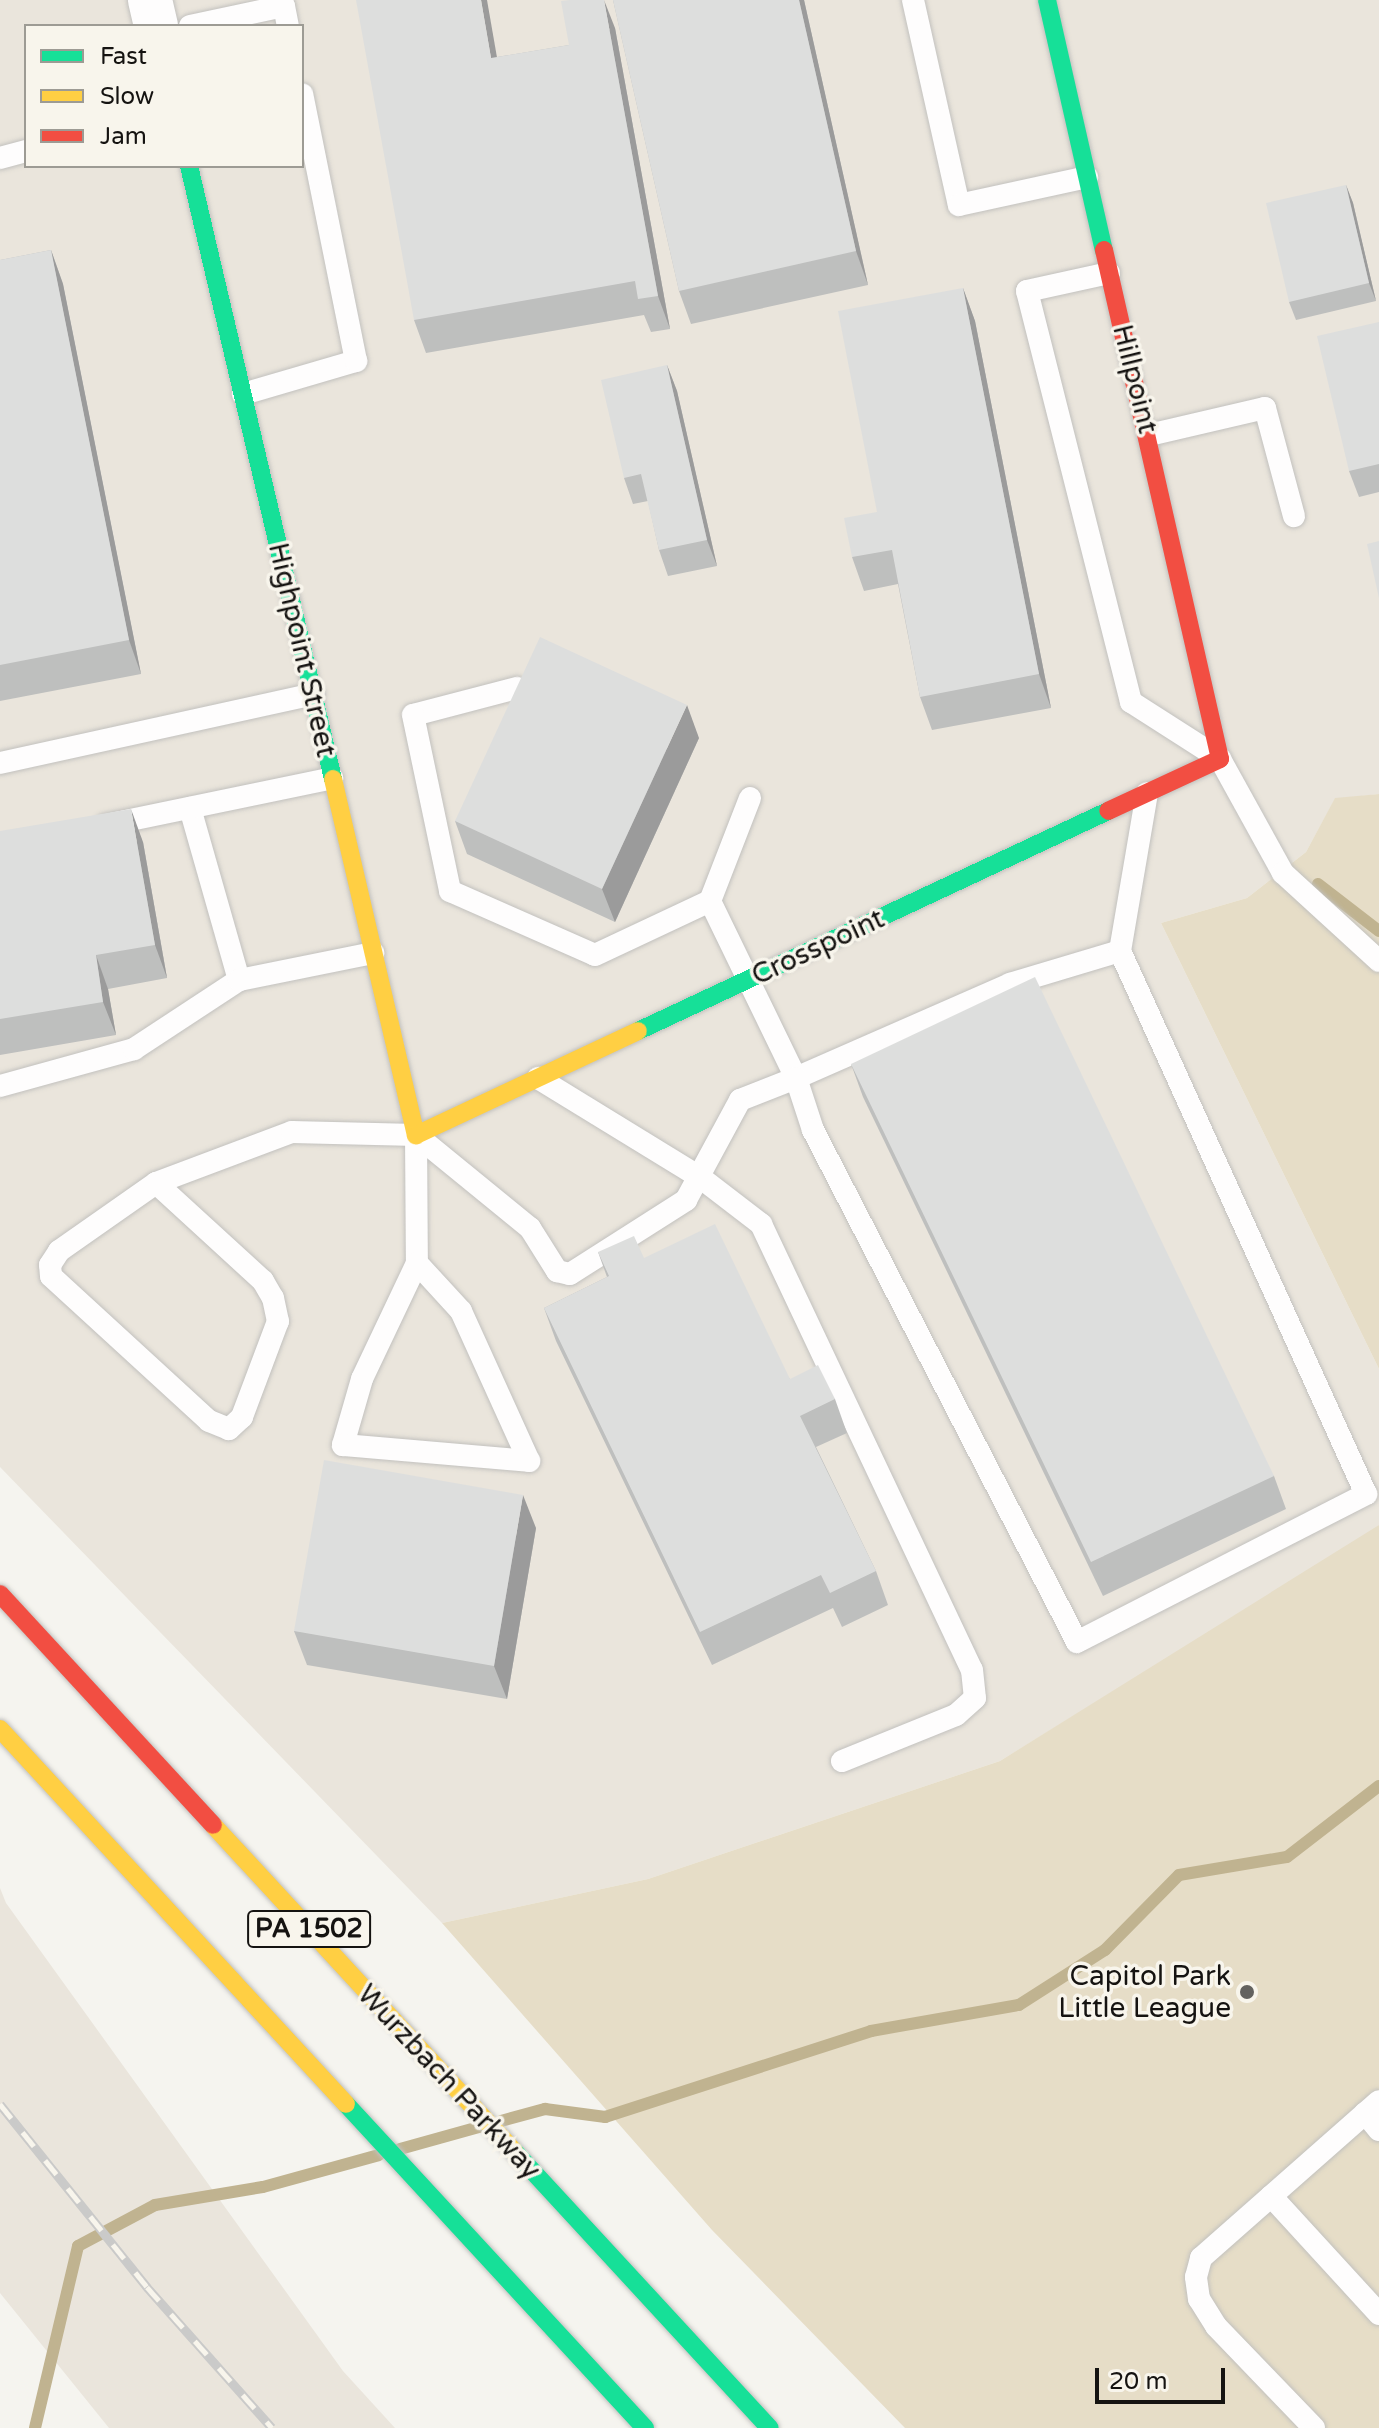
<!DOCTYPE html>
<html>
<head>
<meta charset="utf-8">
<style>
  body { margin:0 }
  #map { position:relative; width:1379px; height:2428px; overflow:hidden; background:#f5f4ef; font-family:"Varela Round",sans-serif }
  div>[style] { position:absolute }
  .built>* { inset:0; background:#eae5dc }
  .green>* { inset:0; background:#e6ddc7 }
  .stream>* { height:12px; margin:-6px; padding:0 6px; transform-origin:6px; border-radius:6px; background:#c0b390 }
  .roads { filter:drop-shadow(0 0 2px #c2c1be) drop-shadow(0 0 2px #c2c1be) }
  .lane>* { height:22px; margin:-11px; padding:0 11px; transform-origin:11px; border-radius:11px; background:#fefdfd }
  .street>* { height:44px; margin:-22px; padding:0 22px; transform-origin:22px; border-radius:22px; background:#fefdfd }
  .fast>* { height:18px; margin:-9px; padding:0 9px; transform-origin:9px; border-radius:9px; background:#16e098 }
  .slow>* { height:18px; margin:-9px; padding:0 9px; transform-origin:9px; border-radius:9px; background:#ffcf43 }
  .jam>* { height:18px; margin:-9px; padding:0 9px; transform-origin:9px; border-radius:9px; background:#f24e42 }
  .rail>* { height:9px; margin-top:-4.5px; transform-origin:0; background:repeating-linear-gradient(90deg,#f8f5ec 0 18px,#cacac9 0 36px); box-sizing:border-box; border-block:2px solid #cacac9 }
  .wall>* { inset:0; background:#bebfbe }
  .shaded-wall>* { inset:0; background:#9b9b9b }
  .building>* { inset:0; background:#dddedd }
  .dots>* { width:22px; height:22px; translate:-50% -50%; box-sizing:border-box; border:4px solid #f8f5ec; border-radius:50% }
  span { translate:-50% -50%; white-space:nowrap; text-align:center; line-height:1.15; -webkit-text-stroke:7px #f8f5ec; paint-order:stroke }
  .shield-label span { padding:2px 6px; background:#f8f5ec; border:2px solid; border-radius:6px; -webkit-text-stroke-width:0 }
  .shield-label { font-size:26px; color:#151311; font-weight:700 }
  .street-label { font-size:28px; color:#151311 }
  .poi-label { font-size:28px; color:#151311 }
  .right { translate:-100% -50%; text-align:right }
  .legend { position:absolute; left:24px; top:24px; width:280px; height:144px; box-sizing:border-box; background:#f8f5ec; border:2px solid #9d9b94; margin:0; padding:10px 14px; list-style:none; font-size:24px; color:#151311 }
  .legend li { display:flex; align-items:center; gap:16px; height:40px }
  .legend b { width:40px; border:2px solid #9d9b94 }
  .scale { position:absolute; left:1095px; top:2368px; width:130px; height:36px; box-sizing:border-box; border:4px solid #151311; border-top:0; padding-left:10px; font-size:24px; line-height:28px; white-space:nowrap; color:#151311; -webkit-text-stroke:6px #f8f5ec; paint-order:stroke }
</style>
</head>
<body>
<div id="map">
  <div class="built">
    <i style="clip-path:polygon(evenodd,0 0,1379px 0,1379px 794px,1335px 799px,1306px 852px,1247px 898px,1161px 923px,1379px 1369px,1379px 1525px,1372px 1532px,1000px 1761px,648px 1879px,442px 1923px,0 1467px,0 0,26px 26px,302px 26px,302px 166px,26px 166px,26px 26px)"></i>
    <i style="clip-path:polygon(0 1888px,6px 1903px,343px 2371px,395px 2428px,109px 2428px,0 2293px)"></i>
  </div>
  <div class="green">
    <i style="clip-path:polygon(1379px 794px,1379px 1369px,1161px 923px,1247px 898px,1306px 852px,1335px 798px)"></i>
    <i style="clip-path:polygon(1379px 1525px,1379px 2428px,905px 2428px,712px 2230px,442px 1923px,648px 1879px,1000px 1761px)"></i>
  </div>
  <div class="stream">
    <i style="left:1318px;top:884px;width:77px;rotate:37.6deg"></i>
    <i style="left:501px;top:2121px;width:46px;rotate:-15.3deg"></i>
    <i style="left:545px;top:2109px;width:61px;rotate:7.6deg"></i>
    <i style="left:605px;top:2117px;width:280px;rotate:-17.9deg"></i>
    <i style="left:871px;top:2031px;width:150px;rotate:-10deg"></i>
    <i style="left:1019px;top:2005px;width:102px;rotate:-32.6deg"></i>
    <i style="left:1105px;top:1950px;width:105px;rotate:-45.4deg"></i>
    <i style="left:1179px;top:1875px;width:109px;rotate:-9.5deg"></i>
    <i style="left:1287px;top:1857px;width:116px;rotate:-37.7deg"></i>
    <i style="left:400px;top:2149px;width:82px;rotate:-15.6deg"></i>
    <i style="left:35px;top:2428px;width:187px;rotate:-76.7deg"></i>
    <i style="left:78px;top:2246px;width:87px;rotate:-28deg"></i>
    <i style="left:155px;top:2205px;width:109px;rotate:-9.5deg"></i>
    <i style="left:263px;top:2187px;width:120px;rotate:-15.4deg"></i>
  </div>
  <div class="roads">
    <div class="lane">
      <i style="left:913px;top:0;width:210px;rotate:77.4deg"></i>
      <i style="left:959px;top:205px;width:131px;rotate:-12.3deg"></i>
      <i style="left:190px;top:26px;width:96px;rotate:-12deg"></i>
      <i style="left:284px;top:6px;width:20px;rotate:79deg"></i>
      <i style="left:0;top:158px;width:27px;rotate:-15deg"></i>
      <i style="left:1109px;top:273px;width:84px;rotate:167.6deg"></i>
      <i style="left:1027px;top:291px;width:424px;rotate:75.8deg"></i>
      <i style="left:1131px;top:702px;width:106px;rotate:32.6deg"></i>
      <i style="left:1220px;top:759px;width:130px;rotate:61.1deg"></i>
      <i style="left:1283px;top:873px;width:130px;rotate:42.5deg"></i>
      <i style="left:243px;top:394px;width:118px;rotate:-16.3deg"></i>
      <i style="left:356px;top:361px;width:272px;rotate:-101.4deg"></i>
      <i style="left:1149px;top:435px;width:119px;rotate:-13.1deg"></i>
      <i style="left:1265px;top:408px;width:112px;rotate:75deg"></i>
      <i style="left:517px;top:688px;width:107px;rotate:165.4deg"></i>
      <i style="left:413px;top:715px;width:180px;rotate:78.1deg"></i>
      <i style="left:450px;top:891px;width:158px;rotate:23.8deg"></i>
      <i style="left:595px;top:955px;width:127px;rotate:-25.2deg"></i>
      <i style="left:0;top:763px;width:321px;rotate:-12.4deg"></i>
      <i style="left:750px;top:798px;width:110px;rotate:111.2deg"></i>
      <i style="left:710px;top:901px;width:197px;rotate:64.1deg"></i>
      <i style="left:796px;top:1078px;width:234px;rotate:-23.7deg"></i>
      <i style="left:1010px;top:984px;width:115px;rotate:-16.7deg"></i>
      <i style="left:1120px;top:951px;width:160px;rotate:-80.3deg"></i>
      <i style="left:190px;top:808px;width:179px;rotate:74.1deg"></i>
      <i style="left:106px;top:825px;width:231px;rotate:-11.7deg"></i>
      <i style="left:538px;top:1078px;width:191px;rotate:31.5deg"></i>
      <i style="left:701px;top:1178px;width:76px;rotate:37.5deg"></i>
      <i style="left:761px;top:1224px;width:493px;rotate:64.7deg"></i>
      <i style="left:972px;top:1670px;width:28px;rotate:84deg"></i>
      <i style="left:975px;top:1698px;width:25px;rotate:138deg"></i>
      <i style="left:956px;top:1715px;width:123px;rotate:158deg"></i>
      <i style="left:0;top:1086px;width:139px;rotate:-15.4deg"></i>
      <i style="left:134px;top:1049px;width:126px;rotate:-33.3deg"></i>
      <i style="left:239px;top:980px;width:137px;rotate:-11.4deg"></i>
      <i style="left:416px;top:1135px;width:128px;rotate:89.6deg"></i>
      <i style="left:417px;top:1263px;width:128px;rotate:115.4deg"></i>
      <i style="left:362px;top:1379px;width:69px;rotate:106.1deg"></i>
      <i style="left:343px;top:1445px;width:187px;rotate:4.9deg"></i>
      <i style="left:529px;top:1461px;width:165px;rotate:-114.4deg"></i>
      <i style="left:461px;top:1311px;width:65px;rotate:-132.5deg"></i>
      <i style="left:156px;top:1183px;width:145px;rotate:42.5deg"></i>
      <i style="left:263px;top:1281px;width:20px;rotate:60deg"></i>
      <i style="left:273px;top:1298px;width:24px;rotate:78deg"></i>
      <i style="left:278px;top:1321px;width:103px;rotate:110.6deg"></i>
      <i style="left:242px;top:1417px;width:18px;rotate:137deg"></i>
      <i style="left:229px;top:1429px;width:22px;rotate:-158deg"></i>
      <i style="left:209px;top:1421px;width:214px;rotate:-137.5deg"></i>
      <i style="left:51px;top:1276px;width:11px;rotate:-95deg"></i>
      <i style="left:50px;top:1265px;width:17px;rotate:-57deg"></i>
      <i style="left:59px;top:1251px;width:118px;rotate:-35deg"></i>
      <i style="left:156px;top:1183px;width:145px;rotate:-20.6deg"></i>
      <i style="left:292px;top:1132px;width:124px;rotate:1.4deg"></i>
      <i style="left:416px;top:1135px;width:147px;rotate:39.2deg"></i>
      <i style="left:530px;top:1228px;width:51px;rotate:57.9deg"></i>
      <i style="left:557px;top:1271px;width:13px;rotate:13deg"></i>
      <i style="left:570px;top:1274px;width:138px;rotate:-32.5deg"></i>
      <i style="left:686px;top:1200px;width:114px;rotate:-61.6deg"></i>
      <i style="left:740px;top:1100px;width:60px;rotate:-21.4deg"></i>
      <i style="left:796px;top:1078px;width:55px;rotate:71.9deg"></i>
      <i style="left:813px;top:1130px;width:576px;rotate:62.72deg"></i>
      <i style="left:1077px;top:1642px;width:325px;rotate:-27.1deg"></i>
      <i style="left:1366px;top:1494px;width:596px;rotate:-114.37deg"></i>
      <i style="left:1365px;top:2113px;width:22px;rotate:51deg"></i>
      <i style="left:1271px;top:2196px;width:160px;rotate:47.5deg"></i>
      <i style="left:1314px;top:2428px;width:141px;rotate:-133.9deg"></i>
      <i style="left:1216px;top:2326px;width:32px;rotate:-122deg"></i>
      <i style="left:1199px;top:2299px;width:22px;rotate:-98deg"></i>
      <i style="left:1196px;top:2277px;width:20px;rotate:-75deg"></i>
      <i style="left:1201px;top:2258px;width:237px;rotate:-41.4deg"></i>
    </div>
    <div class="street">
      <i style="left:150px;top:0;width:27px;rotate:77deg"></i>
    </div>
    <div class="fast">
      <i style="left:1047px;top:0;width:256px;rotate:77.2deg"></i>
      <i style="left:189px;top:166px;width:630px;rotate:76.78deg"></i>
      <i style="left:638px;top:1031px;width:519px;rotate:-25.08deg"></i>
      <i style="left:346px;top:2104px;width:441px;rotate:47.3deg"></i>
      <i style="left:514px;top:2151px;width:377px;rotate:47.3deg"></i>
    </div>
    <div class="slow">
      <i style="left:333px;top:779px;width:366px;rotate:76.9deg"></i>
      <i style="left:416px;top:1135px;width:245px;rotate:-25.1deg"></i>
      <i style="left:0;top:1729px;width:510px;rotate:47.3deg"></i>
      <i style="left:213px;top:1825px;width:444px;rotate:47.3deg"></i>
    </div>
    <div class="jam">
      <i style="left:1104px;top:250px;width:522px;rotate:77.16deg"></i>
      <i style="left:1220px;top:759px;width:123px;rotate:155.1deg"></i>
      <i style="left:0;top:1594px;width:314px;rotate:47.3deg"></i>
    </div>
  </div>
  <div class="rail">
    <i style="left:0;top:2104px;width:235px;rotate:51.2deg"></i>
    <i style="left:147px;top:2287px;width:188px;rotate:48.4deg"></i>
  </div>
  <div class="wall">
    <i style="clip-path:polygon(613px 0,804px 0,868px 285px,691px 324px,679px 291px)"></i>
    <i style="clip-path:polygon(615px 28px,670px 329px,651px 332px,644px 315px,426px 353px,414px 320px,497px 57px,569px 45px)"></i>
    <i style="clip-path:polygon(1346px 185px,1353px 203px,1376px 301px,1296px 320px,1289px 302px)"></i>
    <i style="clip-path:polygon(51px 250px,63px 284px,141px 674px,0 701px,0 260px)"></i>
    <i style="clip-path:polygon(963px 288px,975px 321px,1051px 708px,932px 730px,920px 697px,898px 584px,864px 591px,852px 557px,877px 512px)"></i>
    <i style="clip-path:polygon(1379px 322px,1379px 492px,1359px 497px,1349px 471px)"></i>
    <i style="clip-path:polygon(667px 365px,677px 391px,717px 566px,668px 576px,659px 550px,648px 501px,633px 504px,624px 478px)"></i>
    <i style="clip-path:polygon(699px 738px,615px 922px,467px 854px,455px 821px)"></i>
    <i style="clip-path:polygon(0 831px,143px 842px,167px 978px,108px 989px,116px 1035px,0 1055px)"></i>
    <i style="clip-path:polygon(851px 1064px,1274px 1476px,1286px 1509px,1103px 1596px,863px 1097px)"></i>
    <i style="clip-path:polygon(598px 1252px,644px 1258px,790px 1379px,835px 1399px,847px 1433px,816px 1447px,876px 1571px,888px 1605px,842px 1627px,833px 1608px,712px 1665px,556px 1341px,544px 1308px,607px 1277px)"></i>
    <i style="clip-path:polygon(536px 1528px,507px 1699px,307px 1665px,294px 1631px)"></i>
  </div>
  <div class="shaded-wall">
    <i style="clip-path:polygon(481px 0,487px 0,503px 92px,491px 58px)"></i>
    <i style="clip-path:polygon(604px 0,615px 28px,670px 329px,658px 296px)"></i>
    <i style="clip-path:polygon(799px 0,804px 0,868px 285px,856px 251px)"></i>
    <i style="clip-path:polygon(1346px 185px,1353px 203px,1376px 301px,1369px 283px)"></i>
    <i style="clip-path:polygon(51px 250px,63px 284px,141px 674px,129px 640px)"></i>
    <i style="clip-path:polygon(963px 288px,975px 321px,1051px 708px,1039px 674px)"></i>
    <i style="clip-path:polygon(667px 365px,677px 391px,717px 566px,707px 540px)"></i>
    <i style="clip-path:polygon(687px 705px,699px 738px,615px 922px,602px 889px)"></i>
    <i style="clip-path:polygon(131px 809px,143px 842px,167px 978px,155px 945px)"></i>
    <i style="clip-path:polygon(96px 955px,108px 989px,116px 1035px,103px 1002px)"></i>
    <i style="clip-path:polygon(523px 1495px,536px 1528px,507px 1699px,494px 1666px)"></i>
  </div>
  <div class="building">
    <i style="clip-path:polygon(356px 0,481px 0,491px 58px,569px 45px,561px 1px,570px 0,604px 0,658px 296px,638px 299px,635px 281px,414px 320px)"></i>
    <i style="clip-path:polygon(613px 0,799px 0,856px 251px,679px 291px)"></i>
    <i style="clip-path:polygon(1346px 185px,1369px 283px,1289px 302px,1266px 203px)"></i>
    <i style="clip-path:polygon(51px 250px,129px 640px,0 665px,0 260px)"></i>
    <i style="clip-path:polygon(963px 288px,1039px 674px,920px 697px,892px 550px,852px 557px,844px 518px,877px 512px,838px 311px)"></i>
    <i style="clip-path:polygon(1379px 322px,1379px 464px,1349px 471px,1317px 336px)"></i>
    <i style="clip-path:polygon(667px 365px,707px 540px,659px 550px,641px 474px,624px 478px,601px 380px)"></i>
    <i style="clip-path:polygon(1379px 541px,1379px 598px,1367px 544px)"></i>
    <i style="clip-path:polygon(540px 637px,687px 705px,602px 889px,455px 821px)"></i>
    <i style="clip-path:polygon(131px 809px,155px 945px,96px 955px,103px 1002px,0 1019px,0 831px)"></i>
    <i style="clip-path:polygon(1035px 977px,1274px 1476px,1091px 1562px,851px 1064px)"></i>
    <i style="clip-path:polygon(715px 1224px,790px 1379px,818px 1365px,835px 1399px,800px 1416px,876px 1571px,830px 1593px,821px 1575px,700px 1632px,544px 1308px,609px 1276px,598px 1252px,634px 1236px,644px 1258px)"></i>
    <i style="clip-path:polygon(324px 1460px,523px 1495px,494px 1666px,294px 1631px)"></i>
  </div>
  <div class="dots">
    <i style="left:1247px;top:1992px;background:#63625f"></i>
  </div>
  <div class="shield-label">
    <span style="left:309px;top:1929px">PA 1502</span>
  </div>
  <div class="street-label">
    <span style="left:1135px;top:379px;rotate:76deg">Hillpoint</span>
    <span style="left:302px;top:650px;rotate:77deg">Highpoint Street</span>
    <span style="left:818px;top:947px;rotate:-25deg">Crosspoint</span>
    <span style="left:449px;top:2082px;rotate:47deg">Wurzbach Parkway</span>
  </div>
  <div class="poi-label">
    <span class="right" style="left:1231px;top:1992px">Capitol Park<br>Little League</span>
  </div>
  <ul class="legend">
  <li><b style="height:10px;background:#16e098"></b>Fast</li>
  <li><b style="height:10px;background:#ffcf43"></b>Slow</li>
  <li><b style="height:10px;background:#f24e42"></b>Jam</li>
  </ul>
  <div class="scale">20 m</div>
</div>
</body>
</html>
